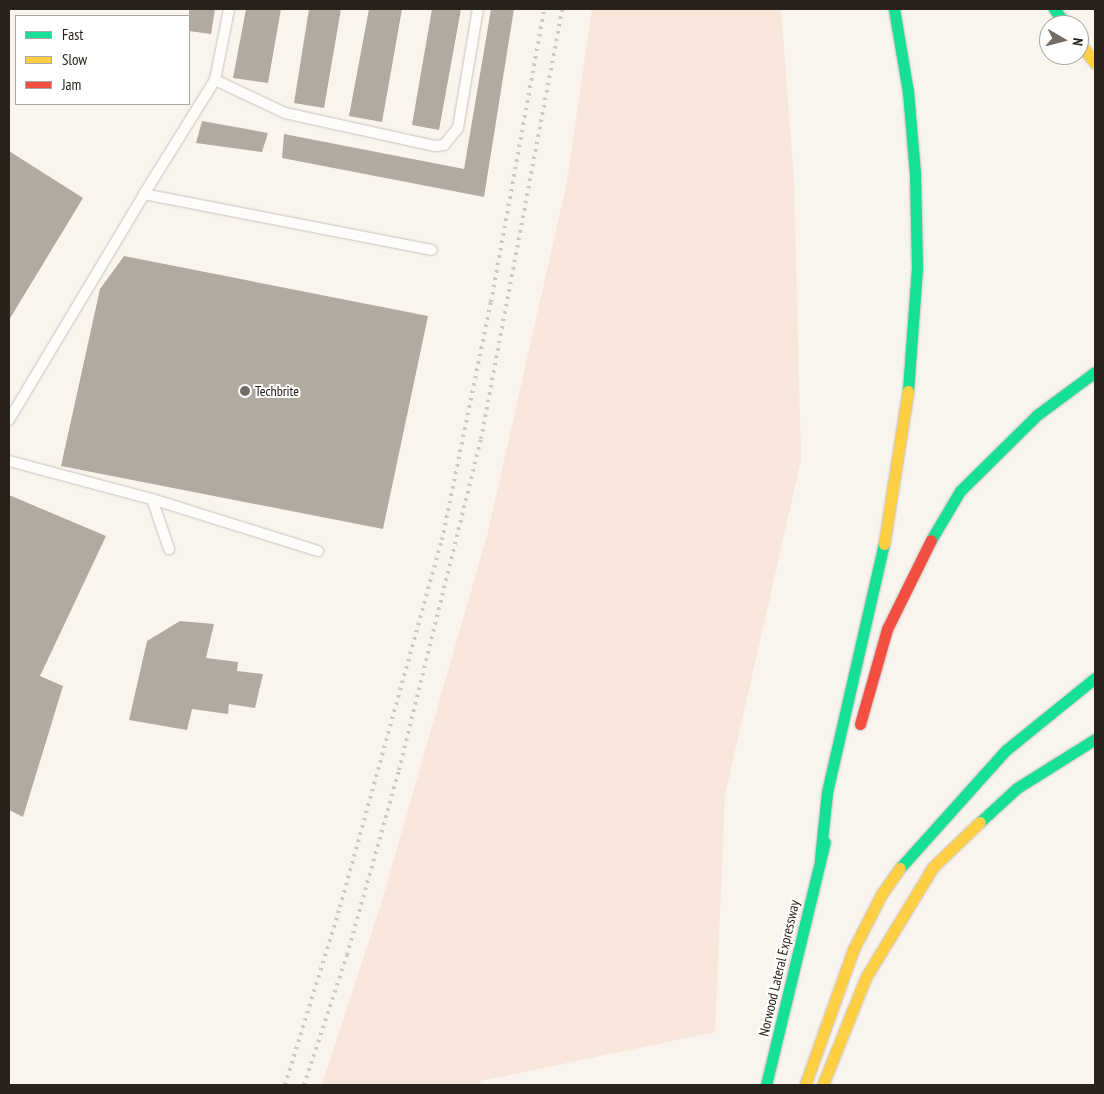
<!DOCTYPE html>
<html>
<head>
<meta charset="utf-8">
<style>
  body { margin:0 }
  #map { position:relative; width:1104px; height:1094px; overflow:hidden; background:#faf4ee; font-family:"PT Sans Narrow",sans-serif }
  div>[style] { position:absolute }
  .green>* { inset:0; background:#f7e6d9 }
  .building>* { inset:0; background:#b2a9a1 }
  .roads { filter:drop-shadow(0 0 1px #c7c1bc) drop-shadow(0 0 1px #c7c1bc) }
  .lane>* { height:10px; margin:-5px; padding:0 5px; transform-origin:5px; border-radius:5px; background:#fefdfc }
  .fast>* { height:11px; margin:-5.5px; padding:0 5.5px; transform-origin:5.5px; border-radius:5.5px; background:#16e098 }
  .slow>* { height:11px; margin:-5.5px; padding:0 5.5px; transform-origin:5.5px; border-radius:5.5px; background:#ffcf43 }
  .jam>* { height:11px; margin:-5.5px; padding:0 5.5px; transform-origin:5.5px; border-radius:5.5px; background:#f24e42 }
  .rail>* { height:4px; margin-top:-2px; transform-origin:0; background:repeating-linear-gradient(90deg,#cac8c6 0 2.5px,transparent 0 7.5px) }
  .dots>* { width:14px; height:14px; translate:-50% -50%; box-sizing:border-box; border:2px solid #fff; border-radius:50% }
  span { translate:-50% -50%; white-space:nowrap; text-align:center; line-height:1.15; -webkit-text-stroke:4px #fff; paint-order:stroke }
  .poi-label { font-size:14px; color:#28211c }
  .left { translate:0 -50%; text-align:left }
  .street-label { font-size:14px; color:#28211c }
  .frame { position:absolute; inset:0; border:10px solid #28211c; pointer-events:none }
  .legend { position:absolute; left:15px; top:15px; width:175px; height:90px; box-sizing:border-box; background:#fff; border:1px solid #a9a6a4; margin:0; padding:6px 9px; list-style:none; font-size:15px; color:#28211c }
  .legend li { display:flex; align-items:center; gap:10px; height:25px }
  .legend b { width:25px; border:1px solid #a9a6a4 }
  .north { position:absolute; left:1039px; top:15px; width:50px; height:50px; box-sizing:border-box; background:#fff; border:1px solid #a9a6a4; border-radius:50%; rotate:98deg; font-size:14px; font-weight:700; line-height:20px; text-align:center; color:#28211c }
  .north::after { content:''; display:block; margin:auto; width:18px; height:22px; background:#726b66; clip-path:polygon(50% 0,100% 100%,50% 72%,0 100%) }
</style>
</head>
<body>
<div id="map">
  <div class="green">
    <i style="clip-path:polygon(592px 9px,781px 9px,794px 181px,801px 460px,725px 795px,715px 1032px,481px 1081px,480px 1085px,322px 1085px,382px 901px,488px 532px,567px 182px)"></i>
  </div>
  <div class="building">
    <i style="clip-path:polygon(189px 9px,215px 9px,211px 34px,189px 31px)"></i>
    <i style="clip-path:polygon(246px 9px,281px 9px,268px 83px,233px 78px)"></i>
    <i style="clip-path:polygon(309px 9px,341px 9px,324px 108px,294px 103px)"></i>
    <i style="clip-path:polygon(369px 9px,402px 9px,382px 122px,349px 116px)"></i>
    <i style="clip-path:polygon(432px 9px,461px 9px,439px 130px,412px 125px)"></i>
    <i style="clip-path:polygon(491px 9px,514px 9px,484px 197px,282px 158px,284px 134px,464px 169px)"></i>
    <i style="clip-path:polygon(202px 121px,268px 133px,262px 152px,196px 143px)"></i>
    <i style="clip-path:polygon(9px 151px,83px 198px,9px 320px)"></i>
    <i style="clip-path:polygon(124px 256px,428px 316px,383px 529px,61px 466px,100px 289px)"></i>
    <i style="clip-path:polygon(9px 495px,106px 536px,40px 676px,63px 686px,23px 817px,9px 810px)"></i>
    <i style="clip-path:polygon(180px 621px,214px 624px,206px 658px,238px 662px,237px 671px,263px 674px,255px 708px,229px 704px,228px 714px,192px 709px,187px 730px,129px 720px,147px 641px)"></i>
  </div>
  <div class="roads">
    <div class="lane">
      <i style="left:215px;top:80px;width:77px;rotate:25.2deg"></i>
      <i style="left:285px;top:113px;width:154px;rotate:12.4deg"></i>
      <i style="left:435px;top:146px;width:9px;rotate:-6deg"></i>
      <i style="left:444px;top:145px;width:22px;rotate:-51deg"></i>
      <i style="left:458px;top:128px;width:121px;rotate:-80.5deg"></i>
      <i style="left:144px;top:194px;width:134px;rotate:-58.1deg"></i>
      <i style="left:215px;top:80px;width:72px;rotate:-78.8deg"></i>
      <i style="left:9px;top:420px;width:263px;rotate:-59.1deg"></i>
      <i style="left:144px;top:194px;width:293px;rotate:11deg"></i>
      <i style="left:9px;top:461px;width:148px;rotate:14.9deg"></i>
      <i style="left:152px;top:499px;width:53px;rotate:71.2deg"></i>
      <i style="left:152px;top:499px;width:174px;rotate:17.4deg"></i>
    </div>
    <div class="fast">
      <i style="left:894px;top:9px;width:84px;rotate:80.4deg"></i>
      <i style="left:908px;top:92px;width:81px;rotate:85.1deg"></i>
      <i style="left:915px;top:173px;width:95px;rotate:88.8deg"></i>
      <i style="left:917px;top:268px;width:123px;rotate:94.2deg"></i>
      <i style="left:1054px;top:9px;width:21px;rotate:51deg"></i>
      <i style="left:931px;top:540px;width:57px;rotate:-59.4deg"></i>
      <i style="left:960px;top:491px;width:108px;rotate:-44.6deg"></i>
      <i style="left:1037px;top:415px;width:72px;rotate:-36.6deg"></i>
      <i style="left:980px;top:822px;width:50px;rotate:-42.6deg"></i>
      <i style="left:1017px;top:788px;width:92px;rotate:-32.1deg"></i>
      <i style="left:820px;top:859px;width:67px;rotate:-84deg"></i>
      <i style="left:827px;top:792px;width:254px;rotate:-77.1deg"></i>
      <i style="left:900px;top:868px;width:159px;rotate:-48.1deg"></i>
      <i style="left:1006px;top:750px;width:114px;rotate:-39deg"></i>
      <i style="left:766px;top:1085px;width:250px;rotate:-76.4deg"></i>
    </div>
    <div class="slow">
      <i style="left:1079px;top:42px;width:26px;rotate:53deg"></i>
      <i style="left:884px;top:544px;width:155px;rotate:-81.1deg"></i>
      <i style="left:823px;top:1084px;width:115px;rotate:-68.1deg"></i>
      <i style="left:866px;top:977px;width:129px;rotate:-58.7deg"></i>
      <i style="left:933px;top:867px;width:65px;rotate:-43.8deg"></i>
      <i style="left:805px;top:1085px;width:143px;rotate:-70.4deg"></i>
      <i style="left:853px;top:950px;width:62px;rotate:-63deg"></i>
      <i style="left:881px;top:895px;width:33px;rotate:-55deg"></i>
    </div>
    <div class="jam">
      <i style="left:860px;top:724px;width:99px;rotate:-74.1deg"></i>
      <i style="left:887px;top:629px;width:99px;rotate:-63.7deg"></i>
    </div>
  </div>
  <div class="rail">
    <i style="left:285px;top:1085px;width:186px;rotate:-72.8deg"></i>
    <i style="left:340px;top:907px;width:381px;rotate:-74.5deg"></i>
    <i style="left:442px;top:540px;width:243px;rotate:-78.4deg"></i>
    <i style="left:491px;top:302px;width:298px;rotate:-79.7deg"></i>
    <i style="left:304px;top:1085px;width:137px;rotate:-71.7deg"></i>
    <i style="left:347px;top:955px;width:192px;rotate:-74.3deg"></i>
    <i style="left:399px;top:770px;width:341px;rotate:-76.1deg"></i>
    <i style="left:481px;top:439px;width:438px;rotate:-79.3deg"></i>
  </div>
  <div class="dots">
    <i style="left:245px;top:391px;background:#726b66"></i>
  </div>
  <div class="poi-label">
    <span class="left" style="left:255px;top:391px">Techbrite</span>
  </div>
  <div class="street-label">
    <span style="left:779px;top:968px;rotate:-77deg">Norwood Lateral Expressway</span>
  </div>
  <div class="frame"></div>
  <ul class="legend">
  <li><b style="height:6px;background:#16e098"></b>Fast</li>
  <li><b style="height:6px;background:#ffcf43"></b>Slow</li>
  <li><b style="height:6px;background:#f24e42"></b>Jam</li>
  </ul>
  <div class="north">N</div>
</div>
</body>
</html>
